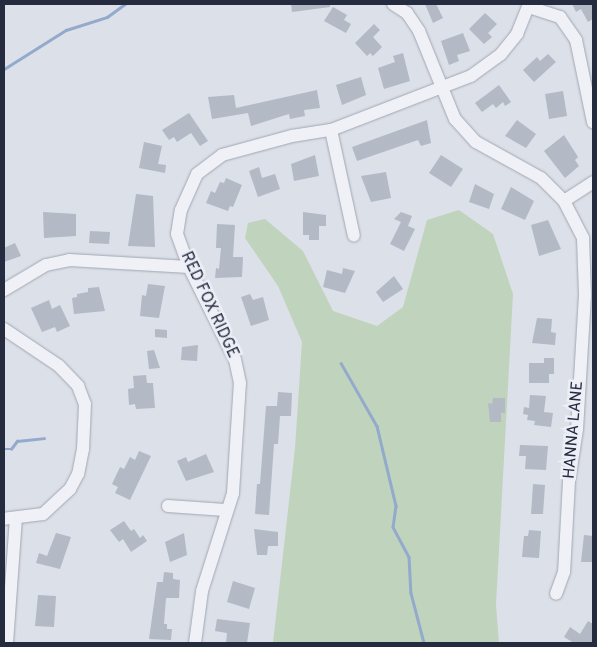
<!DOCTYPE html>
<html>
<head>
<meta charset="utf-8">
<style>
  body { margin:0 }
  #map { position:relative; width:597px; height:647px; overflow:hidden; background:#dce0e8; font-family:Overpass,sans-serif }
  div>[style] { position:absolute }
  .green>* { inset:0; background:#c0d3bd }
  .stream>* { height:2.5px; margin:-1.25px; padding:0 1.25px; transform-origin:1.25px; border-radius:1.25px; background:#93aacc }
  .building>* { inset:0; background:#b3b9c5 }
  .roads { filter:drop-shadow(0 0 1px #a1a6b2) drop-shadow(0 0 1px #a1a6b2) }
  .minor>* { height:12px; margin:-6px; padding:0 6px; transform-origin:6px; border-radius:6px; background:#eff1f6 }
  span { translate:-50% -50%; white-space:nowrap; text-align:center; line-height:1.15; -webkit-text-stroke:5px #eceff6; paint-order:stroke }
  .street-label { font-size:16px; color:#252c40 }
  .frame { position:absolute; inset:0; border:5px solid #252c40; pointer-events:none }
</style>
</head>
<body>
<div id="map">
  <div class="green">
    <i style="clip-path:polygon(459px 210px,493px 234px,513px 294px,496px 605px,499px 643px,273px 643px,295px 448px,302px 342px,278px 286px,245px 238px,248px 223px,265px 219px,303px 251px,333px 311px,377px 326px,403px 307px,427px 220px)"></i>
  </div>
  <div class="stream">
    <i style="left:4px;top:69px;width:73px;rotate:-32.2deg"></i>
    <i style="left:66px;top:30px;width:43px;rotate:-17.6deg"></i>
    <i style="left:107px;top:17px;width:22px;rotate:-36deg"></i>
    <i style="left:341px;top:363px;width:73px;rotate:60.3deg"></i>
    <i style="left:377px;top:426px;width:82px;rotate:76.6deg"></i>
    <i style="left:396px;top:506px;width:21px;rotate:98deg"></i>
    <i style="left:393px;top:527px;width:34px;rotate:62deg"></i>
    <i style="left:409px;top:557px;width:36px;rotate:87deg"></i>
    <i style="left:411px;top:593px;width:52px;rotate:75.4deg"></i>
    <i style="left:4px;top:449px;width:7px"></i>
    <i style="left:11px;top:449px;width:10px;rotate:-53deg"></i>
    <i style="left:17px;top:441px;width:27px;rotate:-6deg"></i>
  </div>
  <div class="building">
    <i style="clip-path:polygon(291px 4px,330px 4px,330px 7px,292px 12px)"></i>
    <i style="clip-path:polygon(425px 4px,436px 4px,443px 18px,433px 23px)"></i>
    <i style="clip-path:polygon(572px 4px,593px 4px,593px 19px,588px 22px,581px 9px,576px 12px)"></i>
    <i style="clip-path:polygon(333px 7px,347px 15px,344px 20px,351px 24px,346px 33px,324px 21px)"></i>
    <i style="clip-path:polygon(485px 13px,497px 24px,488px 33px,492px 37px,484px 44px,469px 29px)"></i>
    <i style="clip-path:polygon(374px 24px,380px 30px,373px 37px,382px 47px,373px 56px,370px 53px,367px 56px,355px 43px)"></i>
    <i style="clip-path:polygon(463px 33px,470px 51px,457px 55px,459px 61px,449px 65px,441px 41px)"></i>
    <i style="clip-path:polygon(403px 53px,410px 81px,384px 89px,378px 68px,395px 62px,393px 56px)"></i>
    <i style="clip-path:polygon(548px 54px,556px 62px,534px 82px,523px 70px,537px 57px,540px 61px)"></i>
    <i style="clip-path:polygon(361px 77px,366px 95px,342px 105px,336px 85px)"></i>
    <i style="clip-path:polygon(499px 85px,511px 102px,505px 106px,503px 102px,496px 108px,493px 104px,482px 112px,475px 103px)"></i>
    <i style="clip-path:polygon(317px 90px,320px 108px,304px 110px,305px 116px,290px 119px,289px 114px,251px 126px,248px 113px,212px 119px,208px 97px,234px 95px,236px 108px)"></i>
    <i style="clip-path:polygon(563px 91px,567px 116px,549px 119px,545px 94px)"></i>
    <i style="clip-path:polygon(189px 113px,208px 141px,200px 146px,191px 133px,177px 142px,174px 137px,169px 140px,162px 130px)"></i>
    <i style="clip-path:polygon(427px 120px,431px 143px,421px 146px,418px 140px,357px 161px,352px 147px)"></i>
    <i style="clip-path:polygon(517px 120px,536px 134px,526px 148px,505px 136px)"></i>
    <i style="clip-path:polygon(564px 135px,578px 157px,575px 160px,579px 166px,565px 178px,544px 151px)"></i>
    <i style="clip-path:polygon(144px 142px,162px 146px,158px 164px,166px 165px,165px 173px,139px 168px)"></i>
    <i style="clip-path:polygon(315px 155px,319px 176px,294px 181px,291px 164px)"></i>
    <i style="clip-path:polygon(441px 155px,463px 169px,451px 187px,429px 173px)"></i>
    <i style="clip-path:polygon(259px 167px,262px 178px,275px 174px,280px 189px,258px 197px,249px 171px)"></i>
    <i style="clip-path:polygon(386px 172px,391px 198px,371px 202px,361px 176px)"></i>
    <i style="clip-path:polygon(226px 178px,242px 185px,233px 207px,230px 206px,228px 211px,206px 203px,211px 191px,215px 193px,220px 182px,224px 183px)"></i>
    <i style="clip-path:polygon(475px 184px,494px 194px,489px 209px,469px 202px)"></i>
    <i style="clip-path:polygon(511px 187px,534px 201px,525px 220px,501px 209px)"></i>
    <i style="clip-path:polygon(136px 194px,153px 196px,155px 247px,128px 246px)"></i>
    <i style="clip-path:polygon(43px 212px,76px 214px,76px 236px,44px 238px)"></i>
    <i style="clip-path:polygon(303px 212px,326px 215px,326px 226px,319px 226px,319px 240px,309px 240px,309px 235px,303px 235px)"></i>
    <i style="clip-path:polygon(401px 212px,412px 216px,408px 226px,415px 229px,404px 251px,390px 244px,401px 222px,394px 219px)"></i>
    <i style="clip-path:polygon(548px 220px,561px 249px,539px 256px,531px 225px)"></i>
    <i style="clip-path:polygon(217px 224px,235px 225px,233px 257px,243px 257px,242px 277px,215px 278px,216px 268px,219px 269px,221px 248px,216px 248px)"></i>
    <i style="clip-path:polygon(90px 231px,110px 232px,109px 244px,89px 243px)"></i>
    <i style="clip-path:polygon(15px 243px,21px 256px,4px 262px,4px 248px)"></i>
    <i style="clip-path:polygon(343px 268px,355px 271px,345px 293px,323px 287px,327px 270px,342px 274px)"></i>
    <i style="clip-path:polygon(394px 276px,403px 289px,383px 302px,376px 292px)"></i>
    <i style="clip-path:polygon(148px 284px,165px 286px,159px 318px,140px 316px,142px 295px,146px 296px)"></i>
    <i style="clip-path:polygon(99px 287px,105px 311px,74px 314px,72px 298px,77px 297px,77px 294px,88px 292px,88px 288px)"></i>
    <i style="clip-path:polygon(250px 294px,253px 300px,263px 297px,269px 320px,251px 326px,241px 297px)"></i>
    <i style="clip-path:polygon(49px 300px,52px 309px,60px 305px,70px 326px,57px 332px,55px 327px,42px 332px,31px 308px)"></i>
    <i style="clip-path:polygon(537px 318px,552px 319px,551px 332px,556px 333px,555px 345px,532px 343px)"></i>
    <i style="clip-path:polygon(155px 329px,167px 330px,167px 338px,155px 337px)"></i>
    <i style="clip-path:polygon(198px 345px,197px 361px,181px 360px,182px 347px)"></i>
    <i style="clip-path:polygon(154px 350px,160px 368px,149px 369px,147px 351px)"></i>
    <i style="clip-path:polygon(544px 358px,554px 358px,554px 374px,549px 374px,549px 383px,529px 383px,529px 363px,544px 363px)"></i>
    <i style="clip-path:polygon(146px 375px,147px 383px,153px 383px,155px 408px,136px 409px,135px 404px,129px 405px,128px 389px,134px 388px,133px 376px)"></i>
    <i style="clip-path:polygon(278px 392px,292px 393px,291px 416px,280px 416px,278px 444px,274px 444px,269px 515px,255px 514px,257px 484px,260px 484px,266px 406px,277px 406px)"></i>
    <i style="clip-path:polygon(530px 395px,546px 396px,544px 412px,553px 413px,551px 427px,534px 425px,535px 421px,527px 420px,528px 415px,523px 414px,524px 407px,529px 408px)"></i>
    <i style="clip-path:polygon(493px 398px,505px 398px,505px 413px,501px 413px,501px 422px,490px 422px,488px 403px,492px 404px)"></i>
    <i style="clip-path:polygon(520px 445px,548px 446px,546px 470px,525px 469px,526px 456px,519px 456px)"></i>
    <i style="clip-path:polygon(139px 451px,151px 456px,130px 500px,115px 493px,118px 487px,112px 484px,120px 467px,124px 469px,130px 457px,135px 460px)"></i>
    <i style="clip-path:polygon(206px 454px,214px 472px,186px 481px,177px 461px,186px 457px,188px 462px)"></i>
    <i style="clip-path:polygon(533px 484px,545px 485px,543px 514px,531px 514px)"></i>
    <i style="clip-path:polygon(124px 521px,131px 531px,134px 529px,140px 538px,143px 535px,147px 541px,131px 552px,123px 539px,119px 542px,110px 530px)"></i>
    <i style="clip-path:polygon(254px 529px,278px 532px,278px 546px,268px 546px,267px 555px,257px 555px)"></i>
    <i style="clip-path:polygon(529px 530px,541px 531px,539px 558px,522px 557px,524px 536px,528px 536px)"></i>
    <i style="clip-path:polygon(56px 533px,71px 537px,60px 569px,36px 563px,39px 553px,47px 556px)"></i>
    <i style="clip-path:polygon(184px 533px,187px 555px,170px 562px,165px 542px)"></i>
    <i style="clip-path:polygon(584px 535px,593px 536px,593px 562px,581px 562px)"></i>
    <i style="clip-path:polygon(164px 572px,173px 573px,173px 579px,180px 580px,179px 598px,166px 598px,164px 624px,167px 624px,167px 629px,172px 629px,171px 640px,149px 639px,157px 582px,163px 582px)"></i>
    <i style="clip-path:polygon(233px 581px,255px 588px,249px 609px,227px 602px)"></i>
    <i style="clip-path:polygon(38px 595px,56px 596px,54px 627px,35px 626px)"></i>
    <i style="clip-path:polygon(217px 619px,250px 623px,247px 643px,226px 643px,227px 633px,215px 631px)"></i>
    <i style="clip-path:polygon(588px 621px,593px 624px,593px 643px,574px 643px,564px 637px,570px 627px,580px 634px)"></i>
  </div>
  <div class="roads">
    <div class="minor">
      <i style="left:393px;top:4px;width:17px;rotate:33deg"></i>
      <i style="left:407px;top:13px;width:22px;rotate:56deg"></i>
      <i style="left:419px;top:31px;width:95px;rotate:67.8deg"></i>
      <i style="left:455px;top:119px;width:31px;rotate:48deg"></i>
      <i style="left:476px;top:142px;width:74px;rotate:29deg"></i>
      <i style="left:541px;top:178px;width:33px;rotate:45deg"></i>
      <i style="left:564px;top:201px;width:42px;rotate:62.8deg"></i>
      <i style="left:583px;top:238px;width:57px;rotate:88deg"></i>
      <i style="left:585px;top:295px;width:134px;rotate:93.4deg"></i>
      <i style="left:577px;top:429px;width:53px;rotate:98.7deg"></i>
      <i style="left:569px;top:481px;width:91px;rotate:93.1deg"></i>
      <i style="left:564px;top:572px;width:23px;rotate:110deg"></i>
      <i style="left:529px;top:7px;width:33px;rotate:18deg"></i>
      <i style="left:560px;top:17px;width:28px;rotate:55deg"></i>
      <i style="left:576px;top:40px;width:84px;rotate:78.3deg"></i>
      <i style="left:331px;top:130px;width:108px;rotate:77.8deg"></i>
      <i style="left:564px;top:201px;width:35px;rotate:-33deg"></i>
      <i style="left:4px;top:290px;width:49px;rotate:-30.8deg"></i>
      <i style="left:46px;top:265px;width:24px;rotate:-12deg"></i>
      <i style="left:69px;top:260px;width:120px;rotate:3.3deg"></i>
      <i style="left:4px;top:329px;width:66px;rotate:33.9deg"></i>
      <i style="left:59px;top:366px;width:28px;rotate:46deg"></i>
      <i style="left:78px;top:386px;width:19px;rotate:69deg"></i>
      <i style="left:85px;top:404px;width:45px;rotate:92.5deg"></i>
      <i style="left:83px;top:449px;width:25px;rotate:101deg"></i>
      <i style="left:78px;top:474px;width:17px;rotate:118deg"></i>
      <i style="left:70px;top:489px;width:37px;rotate:137deg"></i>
      <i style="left:43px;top:514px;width:39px;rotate:173deg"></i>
      <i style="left:168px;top:506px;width:57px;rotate:4deg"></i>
      <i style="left:7px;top:643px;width:125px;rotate:-85.9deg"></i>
      <i style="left:195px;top:643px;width:52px;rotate:-82.3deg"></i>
      <i style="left:202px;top:591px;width:103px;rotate:-72.4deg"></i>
      <i style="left:233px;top:493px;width:110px;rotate:-86.4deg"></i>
      <i style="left:240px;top:383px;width:24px;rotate:-102deg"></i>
      <i style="left:235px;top:360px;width:104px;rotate:-116.3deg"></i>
      <i style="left:189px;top:267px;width:35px;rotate:-110deg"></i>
      <i style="left:177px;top:234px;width:24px;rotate:-81deg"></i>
      <i style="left:181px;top:210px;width:39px;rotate:-66deg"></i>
      <i style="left:197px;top:174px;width:31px;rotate:-37deg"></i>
      <i style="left:222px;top:155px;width:73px;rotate:-15.2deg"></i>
      <i style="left:292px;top:136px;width:39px;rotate:-9deg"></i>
      <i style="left:331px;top:130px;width:150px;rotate:-21.1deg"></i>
      <i style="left:471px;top:76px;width:37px;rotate:-36deg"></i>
      <i style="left:501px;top:54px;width:26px;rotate:-51deg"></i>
      <i style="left:517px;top:34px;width:32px;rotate:-68deg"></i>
    </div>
  </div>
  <div class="street-label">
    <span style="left:209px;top:305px;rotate:65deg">RED FOX RIDGE</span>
    <span style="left:574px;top:430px;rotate:-85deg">HANNA LANE</span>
  </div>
  <div class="frame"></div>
</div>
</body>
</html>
